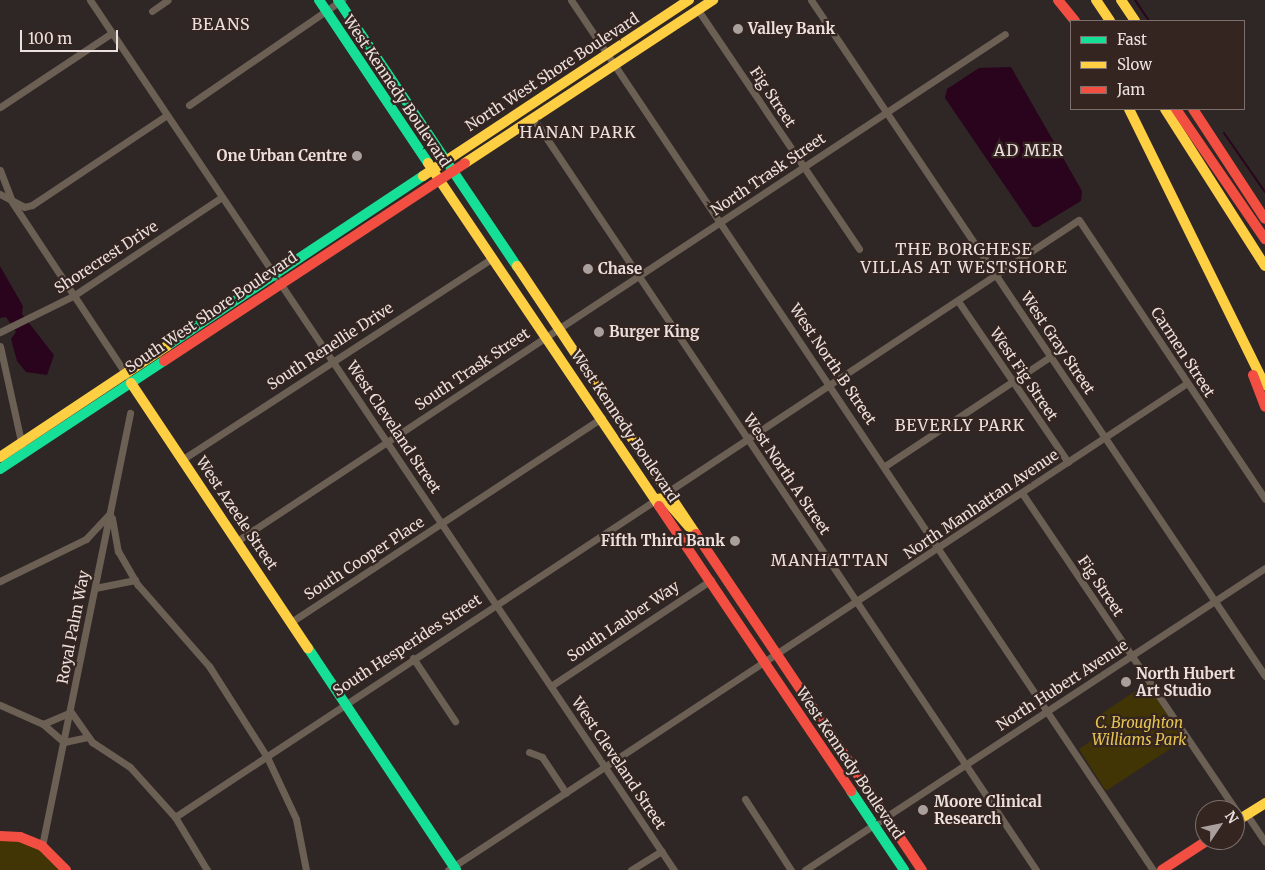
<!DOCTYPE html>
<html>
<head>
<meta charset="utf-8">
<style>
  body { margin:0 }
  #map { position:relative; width:1265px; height:870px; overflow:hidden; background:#2f2725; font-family:Merriweather,serif }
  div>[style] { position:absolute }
  .green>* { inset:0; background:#413405 }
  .water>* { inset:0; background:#2a041d }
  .stream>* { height:2px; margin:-1px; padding:0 1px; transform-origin:1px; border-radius:1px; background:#2a041d }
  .street>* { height:7px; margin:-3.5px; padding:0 3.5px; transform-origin:3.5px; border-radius:3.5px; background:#6c6054 }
  .fast>* { height:10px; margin:-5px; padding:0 5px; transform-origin:5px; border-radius:5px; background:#16e098 }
  .slow>* { height:10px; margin:-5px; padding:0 5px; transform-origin:5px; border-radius:5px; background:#ffcf43 }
  .jam>* { height:10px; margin:-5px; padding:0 5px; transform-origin:5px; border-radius:5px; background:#f24e42 }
  .dots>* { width:14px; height:14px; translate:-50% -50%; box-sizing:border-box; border:2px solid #342520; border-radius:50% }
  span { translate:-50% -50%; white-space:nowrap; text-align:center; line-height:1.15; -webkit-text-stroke:4.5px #342520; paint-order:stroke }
  .poi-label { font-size:15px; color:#ebe0dd; font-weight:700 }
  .left { translate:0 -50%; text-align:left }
  .right { translate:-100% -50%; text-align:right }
  .street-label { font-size:15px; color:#ebe0dd }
  .park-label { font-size:15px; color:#e6c553; font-style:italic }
  .neighbourhood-label { font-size:16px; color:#ebe0dd; letter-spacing:1px }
  .legend { position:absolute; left:1070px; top:20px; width:175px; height:90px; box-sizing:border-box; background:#342520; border:1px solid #7d706c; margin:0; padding:6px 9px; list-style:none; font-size:15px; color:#ebe0dd }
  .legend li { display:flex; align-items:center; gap:10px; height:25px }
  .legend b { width:25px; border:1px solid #7d706c }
  .north { position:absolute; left:1195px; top:800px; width:50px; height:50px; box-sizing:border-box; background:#342520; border:1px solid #7d706c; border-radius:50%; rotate:56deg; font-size:14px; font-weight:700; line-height:20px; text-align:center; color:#ebe0dd }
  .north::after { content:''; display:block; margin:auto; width:18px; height:22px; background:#a99f9d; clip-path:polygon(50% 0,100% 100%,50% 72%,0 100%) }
  .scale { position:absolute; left:20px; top:30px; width:98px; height:22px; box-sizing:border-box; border:2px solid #ebe0dd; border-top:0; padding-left:6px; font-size:15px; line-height:18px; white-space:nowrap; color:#ebe0dd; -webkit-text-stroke:4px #342520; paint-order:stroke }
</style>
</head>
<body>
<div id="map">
  <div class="green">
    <i style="clip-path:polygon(1147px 683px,1185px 739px,1106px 791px,1079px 749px,1106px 731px,1097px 717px)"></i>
    <i style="clip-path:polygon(0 840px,19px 841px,41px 849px,62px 870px,0 870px)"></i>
  </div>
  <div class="water">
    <i style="clip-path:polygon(1011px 67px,1082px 191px,1081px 201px,1038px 227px,1033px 227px,945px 98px,947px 89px,979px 68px)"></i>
    <i style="clip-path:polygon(0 266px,23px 306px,22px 314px,54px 355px,47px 375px,26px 372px,17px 361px,11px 339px,16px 332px,6px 317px,0 318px)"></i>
  </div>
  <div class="stream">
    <i style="left:1135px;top:0;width:25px;rotate:56deg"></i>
    <i style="left:1224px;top:133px;width:72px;rotate:55.2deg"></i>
  </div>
  <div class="street">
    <i style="left:90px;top:0;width:1048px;rotate:56.13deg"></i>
    <i style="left:571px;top:0;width:1047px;rotate:56.22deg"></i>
    <i style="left:811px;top:0;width:814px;rotate:56.11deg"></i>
    <i style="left:698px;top:10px;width:288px;rotate:56deg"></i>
    <i style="left:152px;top:11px;width:19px;rotate:-35deg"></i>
    <i style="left:189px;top:105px;width:186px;rotate:-34.5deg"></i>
    <i style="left:0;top:107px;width:134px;rotate:-33.5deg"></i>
    <i style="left:533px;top:118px;width:905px;rotate:56.22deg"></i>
    <i style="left:0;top:170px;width:34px;rotate:69deg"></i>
    <i style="left:12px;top:202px;width:209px;rotate:56.5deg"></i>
    <i style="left:0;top:194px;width:27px;rotate:28deg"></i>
    <i style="left:24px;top:207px;width:8px;rotate:-14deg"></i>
    <i style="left:32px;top:205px;width:162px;rotate:-33.7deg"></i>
    <i style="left:958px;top:301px;width:195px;rotate:55.7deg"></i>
    <i style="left:0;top:332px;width:81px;rotate:-26.3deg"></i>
    <i style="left:73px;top:296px;width:179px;rotate:-33.6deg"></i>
    <i style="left:0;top:346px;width:102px;rotate:77.6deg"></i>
    <i style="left:183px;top:459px;width:369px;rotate:-33deg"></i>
    <i style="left:885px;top:466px;width:199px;rotate:-33.5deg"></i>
    <i style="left:669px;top:491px;width:491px;rotate:-33.5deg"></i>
    <i style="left:1079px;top:220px;width:335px;rotate:56.3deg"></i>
    <i style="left:1022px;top:493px;width:392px;rotate:56deg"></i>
    <i style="left:112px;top:518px;width:34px;rotate:80deg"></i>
    <i style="left:118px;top:551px;width:39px;rotate:60deg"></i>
    <i style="left:138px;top:585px;width:108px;rotate:48.8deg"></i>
    <i style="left:209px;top:666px;width:108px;rotate:57.5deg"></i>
    <i style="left:267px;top:757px;width:68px;rotate:64.9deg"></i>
    <i style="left:296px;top:819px;width:52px;rotate:78.9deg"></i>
    <i style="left:237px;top:541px;width:920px;rotate:-33.43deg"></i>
    <i style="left:0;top:581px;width:96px;rotate:-26deg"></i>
    <i style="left:86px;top:539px;width:35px;rotate:-47deg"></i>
    <i style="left:95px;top:588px;width:41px;rotate:-11.3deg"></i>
    <i style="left:291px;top:622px;width:372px;rotate:-33.3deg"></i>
    <i style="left:413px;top:658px;width:76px;rotate:56.3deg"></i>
    <i style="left:551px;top:686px;width:192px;rotate:-33.5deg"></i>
    <i style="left:0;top:705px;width:47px;rotate:23.8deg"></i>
    <i style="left:43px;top:724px;width:28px;rotate:41deg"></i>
    <i style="left:64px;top:742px;width:25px;rotate:-12deg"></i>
    <i style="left:71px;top:712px;width:37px;rotate:55deg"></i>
    <i style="left:92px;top:742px;width:45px;rotate:33.3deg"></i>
    <i style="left:130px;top:767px;width:67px;rotate:48deg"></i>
    <i style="left:175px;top:817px;width:62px;rotate:58.9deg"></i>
    <i style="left:43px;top:724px;width:30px;rotate:-23deg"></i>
    <i style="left:529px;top:752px;width:14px;rotate:21deg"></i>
    <i style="left:542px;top:757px;width:43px;rotate:56.3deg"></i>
    <i style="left:745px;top:799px;width:85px;rotate:57.1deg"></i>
    <i style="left:1247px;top:815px;width:32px;rotate:56deg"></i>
    <i style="left:175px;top:817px;width:577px;rotate:-33.41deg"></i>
    <i style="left:42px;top:846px;width:442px;rotate:-78.5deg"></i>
    <i style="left:448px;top:870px;width:885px;rotate:-33.38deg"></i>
    <i style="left:631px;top:870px;width:36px;rotate:-32deg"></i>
    <i style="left:805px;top:870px;width:550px;rotate:-33.29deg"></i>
  </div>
  <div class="fast">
    <i style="left:319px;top:0;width:196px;rotate:56.2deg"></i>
    <i style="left:338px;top:0;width:321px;rotate:56.1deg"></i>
    <i style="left:167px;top:346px;width:307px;rotate:-33.6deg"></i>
    <i style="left:0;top:469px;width:196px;rotate:-33.4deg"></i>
    <i style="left:308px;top:648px;width:267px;rotate:56.3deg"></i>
    <i style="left:851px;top:791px;width:95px;rotate:56.1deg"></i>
  </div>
  <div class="slow">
    <i style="left:1096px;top:0;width:25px;rotate:56deg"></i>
    <i style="left:1121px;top:0;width:25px;rotate:56deg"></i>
    <i style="left:1129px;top:109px;width:308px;rotate:63.8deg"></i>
    <i style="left:1165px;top:109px;width:186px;rotate:57.5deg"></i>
    <i style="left:428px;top:163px;width:414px;rotate:56deg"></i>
    <i style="left:465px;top:163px;width:297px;rotate:-33.3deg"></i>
    <i style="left:423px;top:176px;width:319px;rotate:-33.5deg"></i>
    <i style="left:517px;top:266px;width:322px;rotate:56.3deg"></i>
    <i style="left:131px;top:383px;width:319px;rotate:56.3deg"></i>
    <i style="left:0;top:457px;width:201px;rotate:-33.6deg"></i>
    <i style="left:657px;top:499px;width:7px;rotate:-8deg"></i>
    <i style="left:664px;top:498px;width:38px;rotate:49deg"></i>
    <i style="left:1235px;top:822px;width:36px;rotate:-32deg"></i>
  </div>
  <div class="jam">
    <i style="left:1058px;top:0;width:27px;rotate:51deg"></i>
    <i style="left:1176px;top:109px;width:158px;rotate:55.6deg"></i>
    <i style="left:1193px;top:109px;width:131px;rotate:56.8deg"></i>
    <i style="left:164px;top:361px;width:360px;rotate:-33.3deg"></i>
    <i style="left:1253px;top:375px;width:34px;rotate:69deg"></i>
    <i style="left:659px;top:506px;width:344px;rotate:56deg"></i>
    <i style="left:696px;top:534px;width:405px;rotate:56.1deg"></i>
    <i style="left:0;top:836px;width:20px;rotate:3deg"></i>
    <i style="left:20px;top:837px;width:24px;rotate:22deg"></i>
    <i style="left:42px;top:846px;width:34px;rotate:45deg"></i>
    <i style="left:1162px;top:870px;width:55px;rotate:-33.1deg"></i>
  </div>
  <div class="dots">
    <i style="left:738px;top:29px;background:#a99f9d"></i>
    <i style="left:357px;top:156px;background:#a99f9d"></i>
    <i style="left:588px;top:269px;background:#a99f9d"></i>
    <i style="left:599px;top:332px;background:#a99f9d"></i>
    <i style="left:735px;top:541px;background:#a99f9d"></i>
    <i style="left:1126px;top:682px;background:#a99f9d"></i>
    <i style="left:923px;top:810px;background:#a99f9d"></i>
  </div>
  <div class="poi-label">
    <span class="left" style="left:748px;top:29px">Valley Bank</span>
    <span class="right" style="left:347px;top:156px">One Urban Centre</span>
    <span class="left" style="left:598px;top:269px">Chase</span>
    <span class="left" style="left:609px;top:332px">Burger King</span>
    <span class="right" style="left:725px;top:541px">Fifth Third Bank</span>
    <span class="left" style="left:1136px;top:682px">North Hubert<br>Art Studio</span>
    <span class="left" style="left:934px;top:810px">Moore Clinical<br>Research</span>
  </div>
  <div class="street-label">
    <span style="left:552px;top:72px;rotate:-33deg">North West Shore Boulevard</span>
    <span style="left:397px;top:91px;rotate:56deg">West Kennedy Boulevard</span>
    <span style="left:773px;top:97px;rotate:56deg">Fig Street</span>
    <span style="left:768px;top:174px;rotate:-34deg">North Trask Street</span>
    <span style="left:106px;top:257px;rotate:-33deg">Shorecrest Drive</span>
    <span style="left:211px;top:312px;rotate:-34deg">South West Shore Boulevard</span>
    <span style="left:1058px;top:343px;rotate:56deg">West Gray Street</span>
    <span style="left:330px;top:346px;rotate:-33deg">South Renellie Drive</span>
    <span style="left:1183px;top:352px;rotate:57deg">Carmen Street</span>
    <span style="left:833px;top:364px;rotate:56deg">West North B Street</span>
    <span style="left:472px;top:369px;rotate:-34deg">South Trask Street</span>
    <span style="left:1024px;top:374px;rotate:56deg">West Fig Street</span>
    <span style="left:625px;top:426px;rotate:56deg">West Kennedy Boulevard</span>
    <span style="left:394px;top:427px;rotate:56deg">West Cleveland Street</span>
    <span style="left:787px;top:474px;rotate:56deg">West North A Street</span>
    <span style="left:981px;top:504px;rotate:-34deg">North Manhattan Avenue</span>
    <span style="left:237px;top:513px;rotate:56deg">West Azeele Street</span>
    <span style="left:364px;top:558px;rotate:-33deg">South Cooper Place</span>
    <span style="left:1101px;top:586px;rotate:56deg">Fig Street</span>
    <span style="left:623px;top:621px;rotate:-34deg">South Lauber Way</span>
    <span style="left:73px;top:627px;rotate:-79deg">Royal Palm Way</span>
    <span style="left:407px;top:645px;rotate:-33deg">South Hesperides Street</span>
    <span style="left:1062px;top:685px;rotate:-33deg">North Hubert Avenue</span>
    <span style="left:619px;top:763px;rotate:56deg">West Cleveland Street</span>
    <span style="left:850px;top:763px;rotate:56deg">West Kennedy Boulevard</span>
  </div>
  <div class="park-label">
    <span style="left:1139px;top:731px">C. Broughton<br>Williams Park</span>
  </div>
  <div class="neighbourhood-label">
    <span style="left:221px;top:24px">BEANS</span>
    <span style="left:578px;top:132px">HANAN PARK</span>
    <span style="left:1029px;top:150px">AD MER</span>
    <span style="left:964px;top:258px">THE BORGHESE<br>VILLAS AT WESTSHORE</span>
    <span style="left:960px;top:425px">BEVERLY PARK</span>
    <span style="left:830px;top:560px">MANHATTAN</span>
  </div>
  <ul class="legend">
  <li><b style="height:6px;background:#16e098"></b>Fast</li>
  <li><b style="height:6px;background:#ffcf43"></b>Slow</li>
  <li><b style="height:6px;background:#f24e42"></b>Jam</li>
  </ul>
  <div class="north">N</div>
  <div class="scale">100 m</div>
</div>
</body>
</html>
